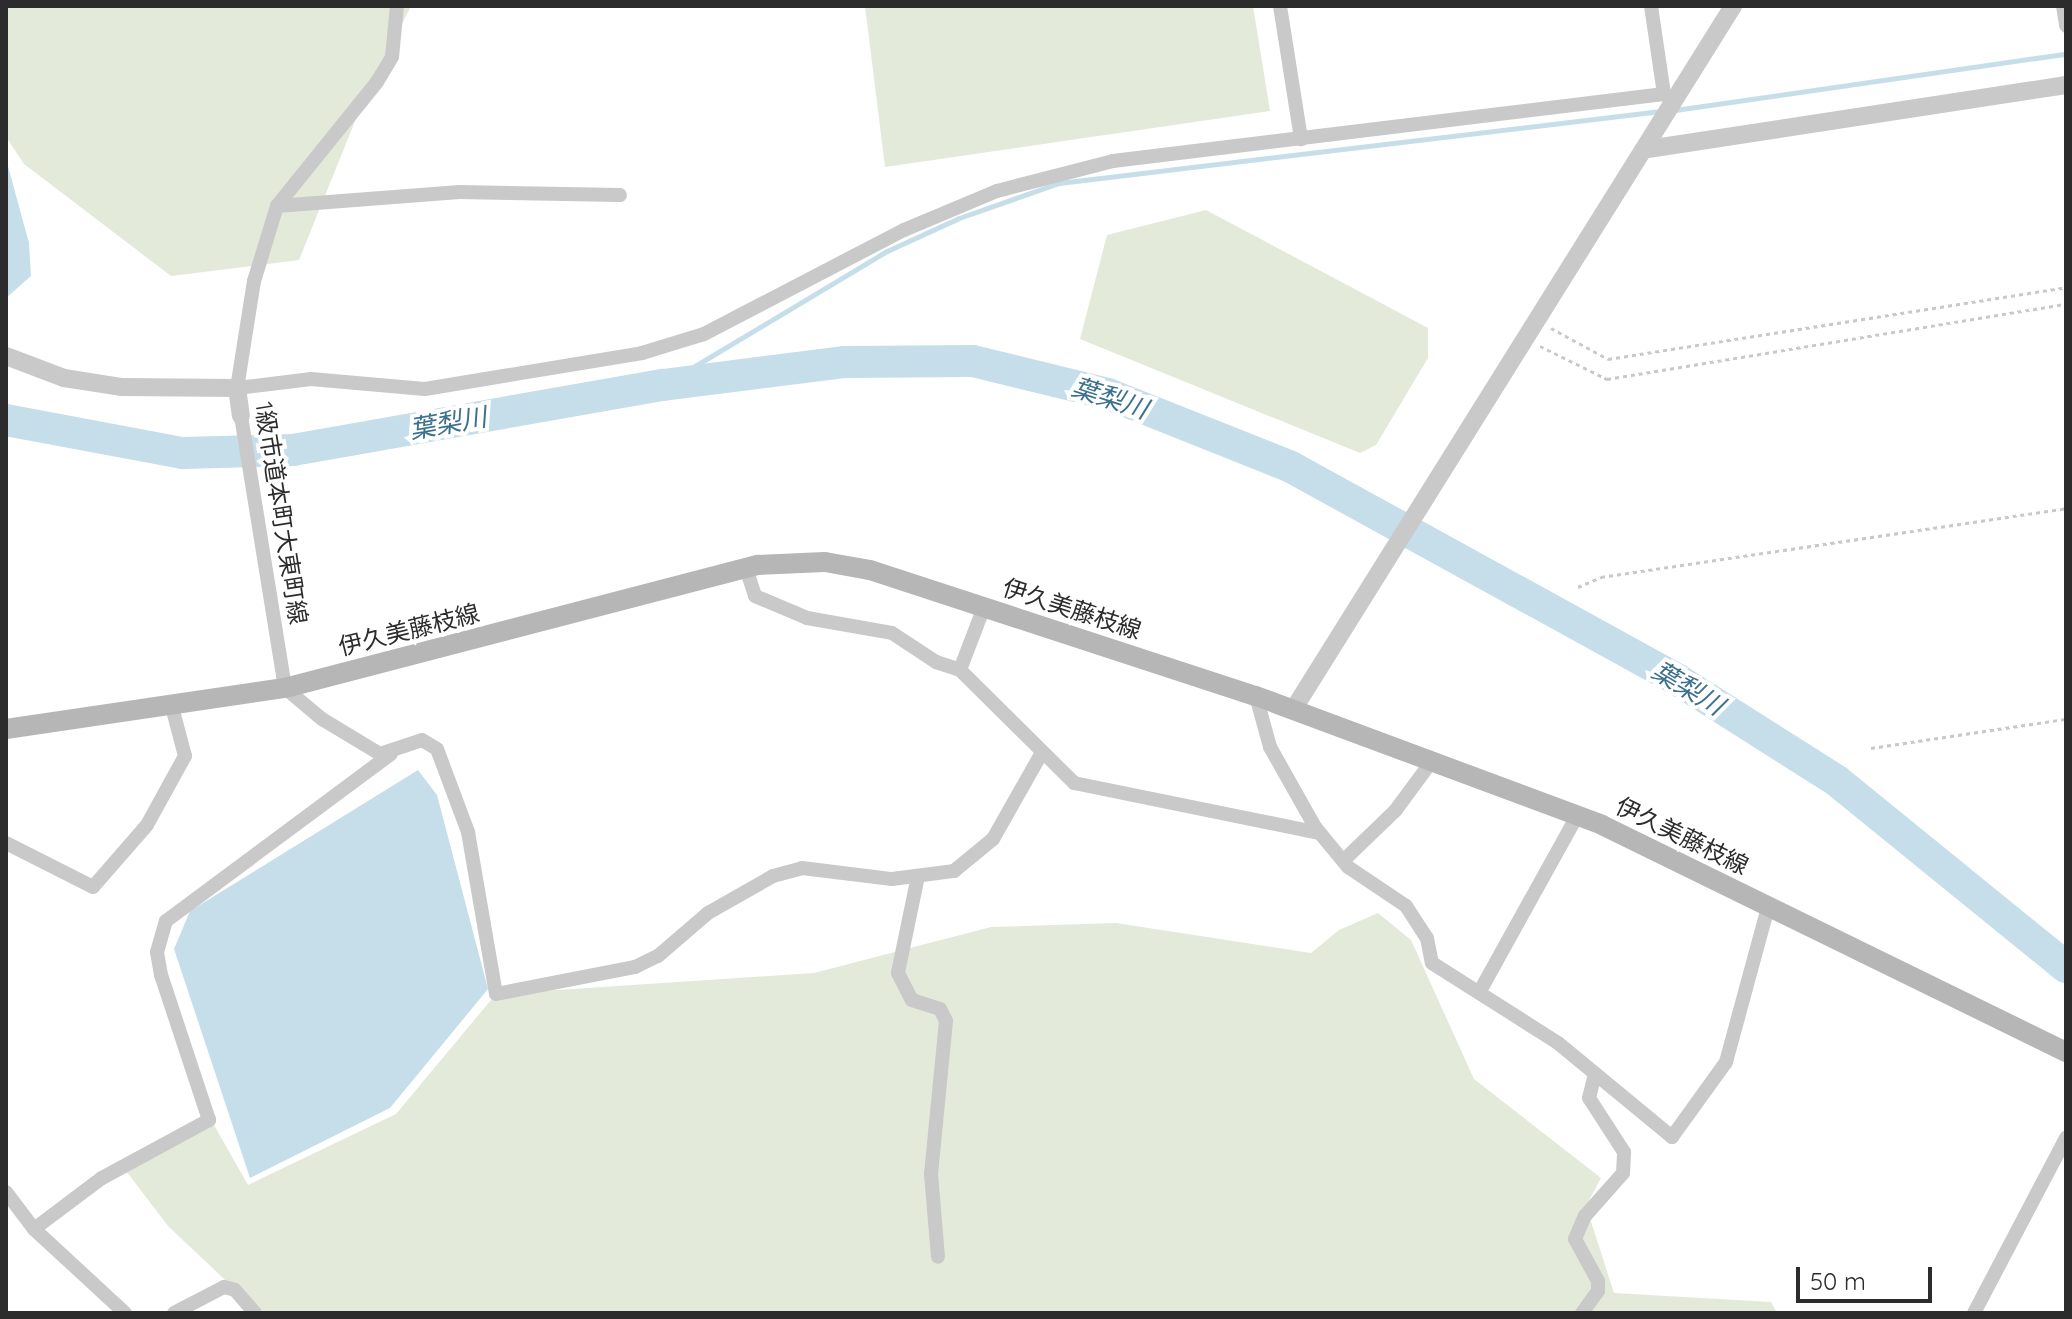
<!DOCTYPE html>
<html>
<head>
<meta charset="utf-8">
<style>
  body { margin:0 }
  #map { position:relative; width:2072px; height:1319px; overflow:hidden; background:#fff; font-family:Quicksand,"Noto Sans JP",sans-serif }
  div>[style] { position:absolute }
  .green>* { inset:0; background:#e3eada }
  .water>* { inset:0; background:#c6deea }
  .stream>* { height:5px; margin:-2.5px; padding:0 2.5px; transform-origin:2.5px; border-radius:2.5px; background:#c6deea }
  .river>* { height:32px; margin:-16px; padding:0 16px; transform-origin:16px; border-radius:16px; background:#c6deea }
  .path>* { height:3px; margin-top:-1.5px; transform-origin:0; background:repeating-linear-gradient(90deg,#c9c9c9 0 4px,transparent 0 8px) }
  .minor>* { height:14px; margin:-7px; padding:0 7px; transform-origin:7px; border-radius:7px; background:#c9c9c9 }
  .tertiary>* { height:18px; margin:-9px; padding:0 9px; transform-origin:9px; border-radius:9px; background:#c9c9c9 }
  .secondary>* { height:20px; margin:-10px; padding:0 10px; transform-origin:10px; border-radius:10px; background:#b6b6b6 }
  span { translate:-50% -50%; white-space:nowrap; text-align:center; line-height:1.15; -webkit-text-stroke:8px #fff; paint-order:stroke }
  .street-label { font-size:24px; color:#2c2c2c }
  .water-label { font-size:26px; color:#3c718d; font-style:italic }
  .frame { position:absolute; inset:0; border:8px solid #2c2c2c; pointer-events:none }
  .scale { position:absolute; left:1796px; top:1267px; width:136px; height:36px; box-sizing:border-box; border:4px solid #2c2c2c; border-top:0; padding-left:10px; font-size:24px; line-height:28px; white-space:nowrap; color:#2c2c2c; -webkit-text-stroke:6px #fff; paint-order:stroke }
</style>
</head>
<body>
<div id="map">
  <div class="green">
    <i style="clip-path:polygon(6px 6px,411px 6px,364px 99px,299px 260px,171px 276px,24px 164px,6px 137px)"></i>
    <i style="clip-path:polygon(865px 6px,1253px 6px,1270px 111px,885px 167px)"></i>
    <i style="clip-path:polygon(1206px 210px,1428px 328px,1428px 358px,1376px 445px,1360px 453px,1080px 339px,1107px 235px)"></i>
    <i style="clip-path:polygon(1378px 913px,1411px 940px,1474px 1079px,1601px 1178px,1586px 1206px,1614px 1293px,1771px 1302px,1777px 1313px,260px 1313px,168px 1226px,123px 1167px,214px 1125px,248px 1185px,396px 1114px,496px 994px,814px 973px,991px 927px,1116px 923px,1311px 953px,1339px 930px)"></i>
  </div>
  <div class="water">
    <i style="clip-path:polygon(6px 159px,29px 243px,31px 276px,6px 298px)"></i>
    <i style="clip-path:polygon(418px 770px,437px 795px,488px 989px,390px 1108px,250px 1178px,174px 949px,190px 911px)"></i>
  </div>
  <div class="stream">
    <i style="left:1675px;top:110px;width:395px;rotate:-8.2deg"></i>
    <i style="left:663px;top:385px;width:261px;rotate:-30.9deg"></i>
    <i style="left:887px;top:251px;width:79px;rotate:-24.6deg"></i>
    <i style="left:959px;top:218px;width:106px;rotate:-19.3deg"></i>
    <i style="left:1059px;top:183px;width:606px;rotate:-6.82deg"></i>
  </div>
  <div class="river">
    <i style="left:6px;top:420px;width:180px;rotate:10.6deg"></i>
    <i style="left:183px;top:453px;width:110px;rotate:-1.6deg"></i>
    <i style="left:293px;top:450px;width:376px;rotate:-10deg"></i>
    <i style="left:663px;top:385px;width:182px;rotate:-7.2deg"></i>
    <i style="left:844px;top:362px;width:129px;rotate:-0.4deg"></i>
    <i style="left:973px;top:361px;width:139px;rotate:13.7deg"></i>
    <i style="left:1108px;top:394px;width:197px;rotate:21.7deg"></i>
    <i style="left:1291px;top:467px;width:442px;rotate:28.8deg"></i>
    <i style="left:1678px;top:680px;width:188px;rotate:32.4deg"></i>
    <i style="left:1837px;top:781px;width:295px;rotate:39.1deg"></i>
  </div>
  <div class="path">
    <i style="left:1551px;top:328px;width:65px;rotate:28.5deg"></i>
    <i style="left:1608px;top:359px;width:464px;rotate:-8.9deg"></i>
    <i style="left:1540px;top:346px;width:75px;rotate:26.2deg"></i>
    <i style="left:1607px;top:379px;width:465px;rotate:-9.3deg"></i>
    <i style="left:1578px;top:587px;width:25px;rotate:-23deg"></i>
    <i style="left:1601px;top:577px;width:470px;rotate:-8.4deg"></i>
    <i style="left:1871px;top:748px;width:197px;rotate:-8.5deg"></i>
  </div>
  <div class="minor">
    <i style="left:397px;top:6px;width:51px;rotate:95.6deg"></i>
    <i style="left:392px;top:57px;width:29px;rotate:121deg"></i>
    <i style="left:377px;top:82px;width:159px;rotate:128.9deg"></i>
    <i style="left:277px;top:206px;width:78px;rotate:107deg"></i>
    <i style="left:254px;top:281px;width:108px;rotate:99deg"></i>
    <i style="left:237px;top:388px;width:75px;rotate:-6.9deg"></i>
    <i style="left:311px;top:379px;width:114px;rotate:5deg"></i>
    <i style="left:425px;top:389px;width:220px;rotate:-9.4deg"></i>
    <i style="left:642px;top:353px;width:65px;rotate:-17deg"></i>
    <i style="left:704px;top:334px;width:225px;rotate:-27.5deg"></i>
    <i style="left:904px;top:230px;width:101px;rotate:-22.8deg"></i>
    <i style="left:997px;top:191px;width:120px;rotate:-14.5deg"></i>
    <i style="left:1113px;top:161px;width:555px;rotate:-6.93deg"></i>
    <i style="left:1664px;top:94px;width:12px;rotate:31deg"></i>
    <i style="left:1280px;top:6px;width:135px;rotate:81deg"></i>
    <i style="left:1651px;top:6px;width:89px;rotate:81.6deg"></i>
    <i style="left:2063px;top:6px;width:20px;rotate:81deg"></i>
    <i style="left:277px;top:206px;width:183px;rotate:-4.4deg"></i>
    <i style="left:459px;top:192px;width:161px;rotate:1.1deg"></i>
    <i style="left:241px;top:416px;width:276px;rotate:80.8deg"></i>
    <i style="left:285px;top:688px;width:48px;rotate:40deg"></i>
    <i style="left:322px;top:719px;width:68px;rotate:31.1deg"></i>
    <i style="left:380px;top:754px;width:44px;rotate:-18.4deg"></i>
    <i style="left:422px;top:740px;width:17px;rotate:31deg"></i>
    <i style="left:437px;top:749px;width:89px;rotate:69.5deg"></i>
    <i style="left:468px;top:832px;width:164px;rotate:80.2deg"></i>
    <i style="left:496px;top:994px;width:142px;rotate:-11deg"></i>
    <i style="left:635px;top:967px;width:25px;rotate:-26deg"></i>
    <i style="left:658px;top:956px;width:66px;rotate:-40.7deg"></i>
    <i style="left:708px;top:913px;width:75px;rotate:-29.6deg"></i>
    <i style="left:773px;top:876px;width:30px;rotate:-15deg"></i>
    <i style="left:802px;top:868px;width:91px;rotate:7deg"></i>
    <i style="left:892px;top:879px;width:63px;rotate:-7.4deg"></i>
    <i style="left:954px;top:871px;width:50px;rotate:-39.4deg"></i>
    <i style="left:993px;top:839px;width:98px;rotate:-60.5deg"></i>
    <i style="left:746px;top:568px;width:29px;rotate:72deg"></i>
    <i style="left:755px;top:596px;width:56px;rotate:22.9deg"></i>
    <i style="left:807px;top:618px;width:86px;rotate:10deg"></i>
    <i style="left:892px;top:633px;width:53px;rotate:33.4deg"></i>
    <i style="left:936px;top:662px;width:25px;rotate:18deg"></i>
    <i style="left:984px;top:607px;width:67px;rotate:110.9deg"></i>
    <i style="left:960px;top:670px;width:161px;rotate:44.7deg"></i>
    <i style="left:1074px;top:783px;width:251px;rotate:11.5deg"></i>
    <i style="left:1256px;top:696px;width:53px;rotate:74.6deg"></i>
    <i style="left:1270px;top:747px;width:92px;rotate:60.6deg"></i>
    <i style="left:1315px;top:827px;width:52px;rotate:50.5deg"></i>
    <i style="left:1348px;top:867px;width:70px;rotate:33.9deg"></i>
    <i style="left:1406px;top:906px;width:38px;rotate:57deg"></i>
    <i style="left:1427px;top:938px;width:25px;rotate:79deg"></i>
    <i style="left:1432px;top:963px;width:149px;rotate:32.4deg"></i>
    <i style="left:1558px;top:1043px;width:148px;rotate:39.5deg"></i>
    <i style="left:1672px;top:1137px;width:92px;rotate:-54.2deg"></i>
    <i style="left:1726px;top:1062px;width:161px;rotate:-74.8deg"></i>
    <i style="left:6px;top:843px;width:97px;rotate:26.8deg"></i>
    <i style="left:93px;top:887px;width:82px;rotate:-48.9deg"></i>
    <i style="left:147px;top:825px;width:79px;rotate:-61.2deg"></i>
    <i style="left:185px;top:756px;width:55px;rotate:-104.8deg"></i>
    <i style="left:1343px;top:861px;width:72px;rotate:-43.9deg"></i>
    <i style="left:1395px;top:811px;width:62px;rotate:-53.5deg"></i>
    <i style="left:918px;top:876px;width:99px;rotate:101.7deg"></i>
    <i style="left:898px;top:973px;width:30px;rotate:63deg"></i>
    <i style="left:912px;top:1000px;width:29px;rotate:18deg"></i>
    <i style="left:940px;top:1009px;width:13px;rotate:63deg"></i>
    <i style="left:946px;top:1021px;width:154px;rotate:95.6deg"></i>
    <i style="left:931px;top:1174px;width:83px;rotate:85.2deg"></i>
    <i style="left:1480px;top:991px;width:200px;rotate:-61deg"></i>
    <i style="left:6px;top:1192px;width:46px;rotate:52.9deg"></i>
    <i style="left:34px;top:1229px;width:124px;rotate:42.7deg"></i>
    <i style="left:34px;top:1229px;width:85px;rotate:-36.9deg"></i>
    <i style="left:102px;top:1178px;width:122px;rotate:-28.5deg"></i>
    <i style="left:209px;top:1120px;width:153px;rotate:-108.3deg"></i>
    <i style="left:161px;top:975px;width:23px;rotate:-100deg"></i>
    <i style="left:157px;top:952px;width:32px;rotate:-74deg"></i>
    <i style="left:166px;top:921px;width:280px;rotate:-36.6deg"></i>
    <i style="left:174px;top:1313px;width:56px;rotate:-27.5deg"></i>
    <i style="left:224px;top:1287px;width:11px;rotate:15deg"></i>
    <i style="left:235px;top:1290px;width:30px;rotate:49deg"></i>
    <i style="left:1582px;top:1313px;width:27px;rotate:-54deg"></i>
    <i style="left:1598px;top:1291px;width:10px;rotate:-90deg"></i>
    <i style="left:1598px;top:1281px;width:48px;rotate:-118.7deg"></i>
    <i style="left:1575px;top:1239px;width:25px;rotate:-67deg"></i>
    <i style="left:1585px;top:1216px;width:57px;rotate:-48.5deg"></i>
    <i style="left:1623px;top:1173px;width:21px;rotate:-87deg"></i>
    <i style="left:1624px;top:1152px;width:64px;rotate:-122.9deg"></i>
    <i style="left:1589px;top:1098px;width:25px;rotate:-76deg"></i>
    <i style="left:1974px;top:1313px;width:198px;rotate:-62.3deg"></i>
  </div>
  <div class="tertiary">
    <i style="left:1648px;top:149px;width:423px;rotate:-8.7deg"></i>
    <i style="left:6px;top:356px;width:62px;rotate:20.8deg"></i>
    <i style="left:64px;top:378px;width:59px;rotate:8.8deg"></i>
    <i style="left:122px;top:387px;width:115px;rotate:0.5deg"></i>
    <i style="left:237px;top:388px;width:28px;rotate:82deg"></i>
    <i style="left:1293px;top:710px;width:830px;rotate:-57.99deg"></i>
  </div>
  <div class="secondary">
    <i style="left:6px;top:729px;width:282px;rotate:-8.4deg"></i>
    <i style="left:285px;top:688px;width:489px;rotate:-14.6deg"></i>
    <i style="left:758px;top:565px;width:67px;rotate:-2.6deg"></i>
    <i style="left:825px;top:562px;width:46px;rotate:10.1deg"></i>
    <i style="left:870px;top:570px;width:406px;rotate:18.1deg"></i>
    <i style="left:1256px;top:696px;width:369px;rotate:20.4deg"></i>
    <i style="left:1602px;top:825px;width:517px;rotate:26.07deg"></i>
  </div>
  <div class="street-label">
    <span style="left:281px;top:513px;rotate:81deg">1級市道本町大東町線</span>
    <span style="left:1072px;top:609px;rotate:18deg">伊久美藤枝線</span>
    <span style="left:409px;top:630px;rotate:-14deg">伊久美藤枝線</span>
    <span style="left:1682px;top:836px;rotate:26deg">伊久美藤枝線</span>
  </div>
  <div class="water-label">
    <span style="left:1110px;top:398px;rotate:18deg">葉梨川</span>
    <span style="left:448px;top:423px;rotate:-10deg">葉梨川</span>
    <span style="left:1688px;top:688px;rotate:31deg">葉梨川</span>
  </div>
  <div class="frame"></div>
  <div class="scale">50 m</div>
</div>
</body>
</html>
